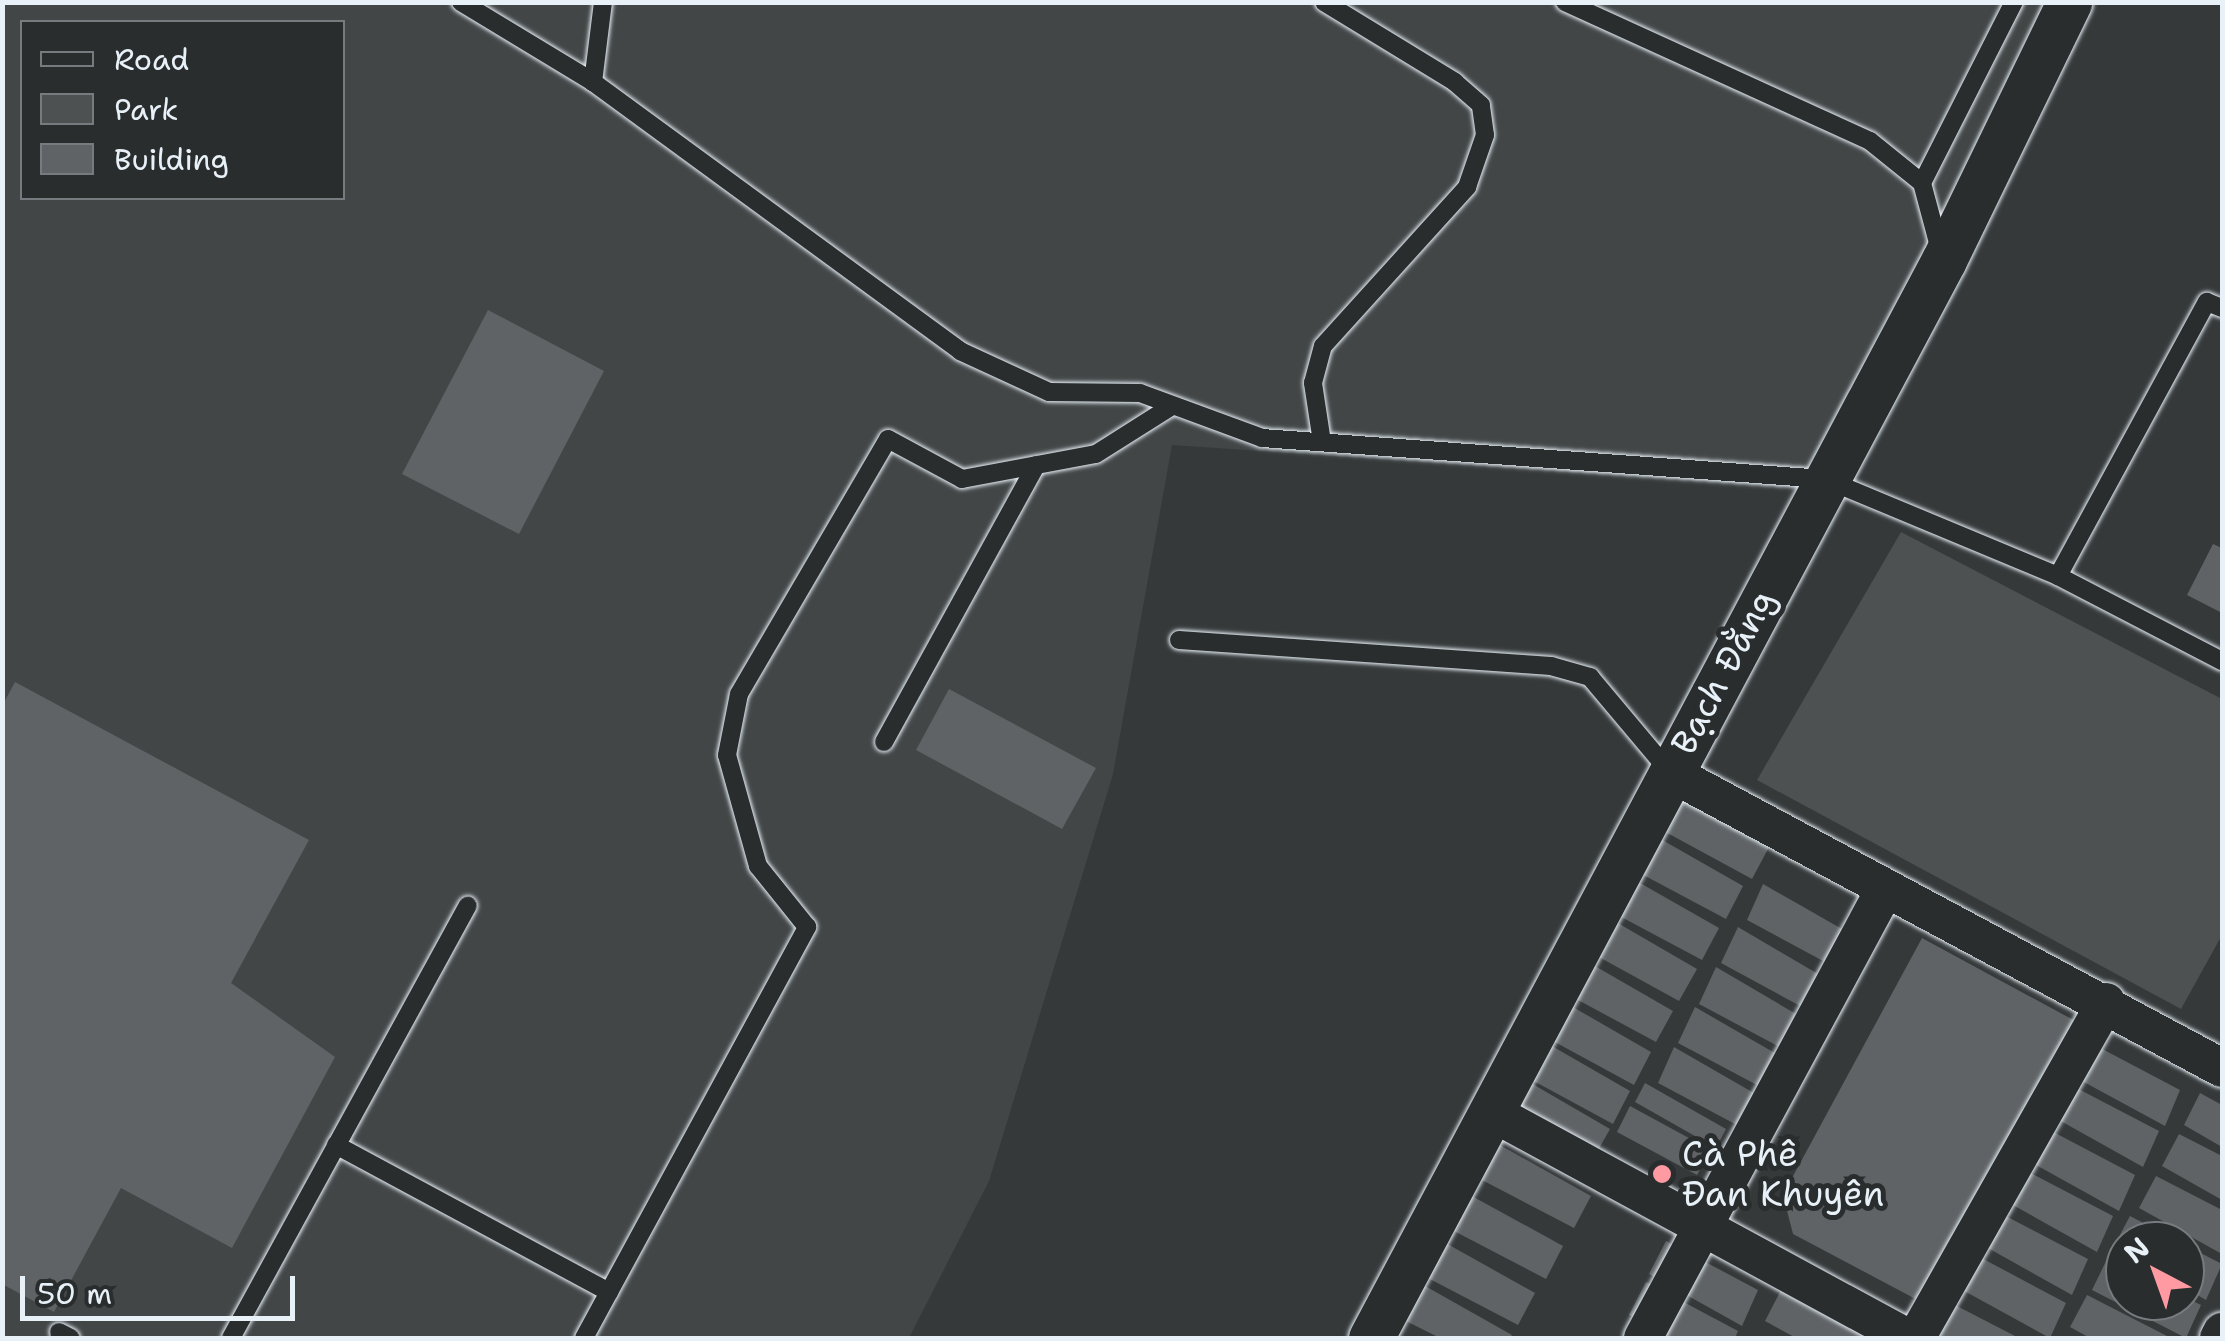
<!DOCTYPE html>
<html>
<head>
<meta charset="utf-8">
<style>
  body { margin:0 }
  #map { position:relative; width:2225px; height:1341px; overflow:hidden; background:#35393a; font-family:"Shantell Sans",sans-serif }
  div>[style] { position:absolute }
  .built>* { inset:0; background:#424647 }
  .green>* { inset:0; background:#4d5152 }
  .building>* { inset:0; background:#5f6365 }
  .roads { filter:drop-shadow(0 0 2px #e8f1f8) drop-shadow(0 0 2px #e8f1f8) }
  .service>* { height:18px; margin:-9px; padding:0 9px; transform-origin:9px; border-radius:9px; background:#2a2d2e }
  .minor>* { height:38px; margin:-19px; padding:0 19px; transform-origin:19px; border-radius:19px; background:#2a2d2e }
  .tertiary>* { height:45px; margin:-22.5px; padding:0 22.5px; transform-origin:22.5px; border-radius:22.5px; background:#2a2d2e }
  .dots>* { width:28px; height:28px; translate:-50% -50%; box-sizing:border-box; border:5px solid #2a2d2e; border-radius:50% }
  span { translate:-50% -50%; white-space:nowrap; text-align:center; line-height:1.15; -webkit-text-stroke:10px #2a2d2e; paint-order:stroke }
  .street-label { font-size:35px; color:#e8f1f8 }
  .poi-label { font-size:35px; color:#e8f1f8 }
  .left { translate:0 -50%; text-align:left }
  .frame { position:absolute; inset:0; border:5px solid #e8f1f8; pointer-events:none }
  .legend { position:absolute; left:20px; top:20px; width:325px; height:180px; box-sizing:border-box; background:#2a2d2e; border:2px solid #767b7f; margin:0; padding:12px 18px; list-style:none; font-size:30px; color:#e8f1f8 }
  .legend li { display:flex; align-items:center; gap:20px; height:50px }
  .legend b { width:50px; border:2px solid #767b7f }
  .north { position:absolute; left:2105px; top:1221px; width:100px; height:100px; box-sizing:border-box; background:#2a2d2e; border:2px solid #767b7f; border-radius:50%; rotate:319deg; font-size:28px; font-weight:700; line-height:40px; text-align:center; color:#e8f1f8 }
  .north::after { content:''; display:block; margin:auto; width:35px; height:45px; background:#ff9aa2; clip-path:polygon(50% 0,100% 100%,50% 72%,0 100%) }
  .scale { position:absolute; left:20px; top:1276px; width:275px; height:45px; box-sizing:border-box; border:5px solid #e8f1f8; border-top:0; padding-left:12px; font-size:30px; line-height:35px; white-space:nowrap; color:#e8f1f8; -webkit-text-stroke:8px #2a2d2e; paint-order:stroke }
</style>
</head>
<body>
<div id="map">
  <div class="built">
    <i style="clip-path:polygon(evenodd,2px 3px,2049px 3px,1835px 490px,1172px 445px,1113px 774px,989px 1181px,909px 1338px,3px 1338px,2px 3px,22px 22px,342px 22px,342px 198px,22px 198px,22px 22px)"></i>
  </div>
  <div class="green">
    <i style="clip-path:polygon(1901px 532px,2222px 699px,2222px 935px,2181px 1009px,1757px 780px)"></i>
  </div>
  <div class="building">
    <i style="clip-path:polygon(488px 310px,604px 371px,519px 534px,402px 474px)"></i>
    <i style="clip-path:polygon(2213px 544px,2222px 548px,2222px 613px,2187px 595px)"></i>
    <i style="clip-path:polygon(15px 682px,309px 840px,231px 983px,335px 1057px,232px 1248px,121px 1188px,54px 1312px,2px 1284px,2px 706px)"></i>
    <i style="clip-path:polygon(949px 689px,1096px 768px,1062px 829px,916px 750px)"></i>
    <i style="clip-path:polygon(1676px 793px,1769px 847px,1752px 879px,1660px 829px)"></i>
    <i style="clip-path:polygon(1650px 833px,1743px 886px,1726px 919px,1634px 870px)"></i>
    <i style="clip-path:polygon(1626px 875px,1719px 928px,1702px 960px,1610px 911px)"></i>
    <i style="clip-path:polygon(1763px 884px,1856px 937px,1838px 969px,1747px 920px)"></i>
    <i style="clip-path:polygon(1604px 915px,1697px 969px,1679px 1001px,1588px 951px)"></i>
    <i style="clip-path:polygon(1738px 927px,1830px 981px,1813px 1013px,1721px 963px)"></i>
    <i style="clip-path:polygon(1922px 938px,2079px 1023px,1927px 1305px,1793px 1234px,1786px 1207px,1792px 1178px)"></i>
    <i style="clip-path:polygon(1581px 958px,1673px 1011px,1656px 1042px,1565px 993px)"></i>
    <i style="clip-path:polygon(1716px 967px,1808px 1021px,1791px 1053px,1699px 1004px)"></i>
    <i style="clip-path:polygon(1559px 999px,1651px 1052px,1634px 1085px,1542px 1035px)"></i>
    <i style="clip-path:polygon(1695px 1007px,1787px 1060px,1770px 1092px,1678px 1043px)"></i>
    <i style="clip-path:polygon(1538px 1038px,1630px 1091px,1613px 1124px,1521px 1074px)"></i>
    <i style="clip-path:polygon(2089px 1042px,2180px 1090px,2165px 1126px,2071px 1075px)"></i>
    <i style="clip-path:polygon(1674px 1047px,1766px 1100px,1750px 1132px,1658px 1083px)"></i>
    <i style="clip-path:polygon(1517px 1075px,1610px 1129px,1592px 1161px,1501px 1111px)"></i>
    <i style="clip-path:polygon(1645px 1083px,1726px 1129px,1716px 1148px,1635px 1102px)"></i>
    <i style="clip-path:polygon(2067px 1083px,2159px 1131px,2143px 1167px,2050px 1115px)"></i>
    <i style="clip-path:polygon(2200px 1093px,2222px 1105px,2222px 1147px,2184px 1125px)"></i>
    <i style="clip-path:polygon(1630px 1106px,1711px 1150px,1697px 1175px,1617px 1132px)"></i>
    <i style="clip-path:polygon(2042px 1126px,2135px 1175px,2119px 1211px,2025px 1159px)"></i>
    <i style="clip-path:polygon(2179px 1134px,2222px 1156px,2222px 1200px,2162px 1166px)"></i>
    <i style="clip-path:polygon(1498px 1144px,1591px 1196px,1574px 1228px,1482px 1180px)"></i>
    <i style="clip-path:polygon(2021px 1168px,2113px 1216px,2097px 1252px,2004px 1200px)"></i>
    <i style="clip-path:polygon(2156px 1176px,2222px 1210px,2222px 1254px,2139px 1208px)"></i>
    <i style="clip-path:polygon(1470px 1195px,1563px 1246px,1546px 1279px,1454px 1231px)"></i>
    <i style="clip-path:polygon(1996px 1211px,2088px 1259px,2072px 1295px,1979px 1243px)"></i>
    <i style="clip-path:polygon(2130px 1216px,2178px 1241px,2125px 1241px,2125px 1255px,2113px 1248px)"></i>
    <i style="clip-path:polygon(1442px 1241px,1535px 1293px,1518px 1325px,1426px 1277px)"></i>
    <i style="clip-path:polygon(1666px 1241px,1758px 1290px,1742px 1326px,1649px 1274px)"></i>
    <i style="clip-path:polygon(2185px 1245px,2222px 1264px,2206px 1300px,2185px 1288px)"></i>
    <i style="clip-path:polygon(1974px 1254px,2066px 1303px,2050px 1338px,1957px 1287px)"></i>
    <i style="clip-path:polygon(2108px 1257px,2125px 1266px,2125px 1301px,2185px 1297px,2201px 1305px,2186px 1338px,2092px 1290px)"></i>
    <i style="clip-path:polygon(1418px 1282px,1512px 1335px,1510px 1338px,1440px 1338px,1402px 1319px)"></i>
    <i style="clip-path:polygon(1646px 1282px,1738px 1331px,1735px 1338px,1672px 1338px,1629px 1315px)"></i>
    <i style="clip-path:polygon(1782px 1288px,1877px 1338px,1796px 1338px,1765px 1321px)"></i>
    <i style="clip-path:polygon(2087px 1295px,2171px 1338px,2090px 1338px,2070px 1327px)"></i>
    <i style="clip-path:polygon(1951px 1303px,2019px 1338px,1939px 1338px)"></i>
  </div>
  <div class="roads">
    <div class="service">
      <i style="left:461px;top:2px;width:154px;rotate:31.2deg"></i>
      <i style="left:603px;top:2px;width:81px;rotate:97.1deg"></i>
      <i style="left:593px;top:82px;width:455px;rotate:36.2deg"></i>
      <i style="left:960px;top:351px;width:98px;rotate:24.7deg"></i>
      <i style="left:1049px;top:392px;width:91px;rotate:0.6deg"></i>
      <i style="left:1140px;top:393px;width:130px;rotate:20.2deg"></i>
      <i style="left:1262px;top:438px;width:564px;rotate:4.17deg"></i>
      <i style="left:1825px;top:479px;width:252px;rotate:22.6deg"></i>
      <i style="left:2058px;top:576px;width:185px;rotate:27.4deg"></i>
      <i style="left:1565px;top:2px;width:335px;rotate:24.5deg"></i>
      <i style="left:1870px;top:141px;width:67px;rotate:38.9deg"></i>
      <i style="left:1922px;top:183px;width:69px;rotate:75deg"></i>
      <i style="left:1922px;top:183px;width:203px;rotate:-63.1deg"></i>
      <i style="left:1322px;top:442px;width:60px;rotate:-98.7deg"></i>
      <i style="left:1313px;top:383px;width:38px;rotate:-75deg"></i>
      <i style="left:1323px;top:346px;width:215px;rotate:-47.8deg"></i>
      <i style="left:1467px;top:187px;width:55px;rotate:-70.9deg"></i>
      <i style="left:1485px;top:135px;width:30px;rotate:-98deg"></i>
      <i style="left:1481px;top:105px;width:35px;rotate:-139deg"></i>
      <i style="left:1455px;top:82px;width:153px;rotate:-148.6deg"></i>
      <i style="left:2058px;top:576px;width:312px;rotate:-61.5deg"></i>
      <i style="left:2207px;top:302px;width:16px;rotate:22deg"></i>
      <i style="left:1179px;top:640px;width:373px;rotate:4deg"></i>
      <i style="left:1551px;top:666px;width:41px;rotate:15.8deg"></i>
      <i style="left:1590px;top:677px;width:121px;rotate:50deg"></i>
      <i style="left:884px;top:742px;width:316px;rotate:-61.2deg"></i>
      <i style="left:336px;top:1145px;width:310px;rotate:28.3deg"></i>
      <i style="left:59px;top:1332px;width:13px;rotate:27deg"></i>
      <i style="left:231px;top:1338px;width:493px;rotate:-61.3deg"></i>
      <i style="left:584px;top:1338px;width:468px;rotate:-61.5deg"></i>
      <i style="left:807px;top:927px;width:78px;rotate:-128.8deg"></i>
      <i style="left:758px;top:866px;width:115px;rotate:-105.6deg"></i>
      <i style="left:727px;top:755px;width:62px;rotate:-78.9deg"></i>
      <i style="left:739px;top:694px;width:295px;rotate:-59.7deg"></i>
      <i style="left:888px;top:439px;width:84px;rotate:28.4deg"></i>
      <i style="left:962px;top:479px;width:136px;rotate:-10.6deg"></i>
      <i style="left:1096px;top:454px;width:90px;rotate:-32.3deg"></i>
    </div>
    <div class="minor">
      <i style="left:1669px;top:772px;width:627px;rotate:28.16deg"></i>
      <i style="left:1495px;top:1114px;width:469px;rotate:28.5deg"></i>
      <i style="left:1643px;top:1338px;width:508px;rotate:-61.67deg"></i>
      <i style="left:1916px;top:1338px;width:386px;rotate:-60.5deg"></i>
      <i style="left:2219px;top:1338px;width:7px;rotate:-63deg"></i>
    </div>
    <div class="tertiary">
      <i style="left:1371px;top:1338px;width:1221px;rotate:-62.01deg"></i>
      <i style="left:1944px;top:260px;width:287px;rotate:-64.1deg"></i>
    </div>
  </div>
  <div class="dots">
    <i style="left:1662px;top:1174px;background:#ff9aa2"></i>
  </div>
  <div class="street-label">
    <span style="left:1723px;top:672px;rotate:-62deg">Bạch Đằng</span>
  </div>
  <div class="poi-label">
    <span class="left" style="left:1682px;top:1174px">Cà Phê<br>Đan Khuyên</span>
  </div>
  <div class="frame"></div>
  <ul class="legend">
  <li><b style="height:12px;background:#2a2d2e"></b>Road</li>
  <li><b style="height:28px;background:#4d5152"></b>Park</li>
  <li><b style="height:28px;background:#5f6365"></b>Building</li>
  </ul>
  <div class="north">N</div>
  <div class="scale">50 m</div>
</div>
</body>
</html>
